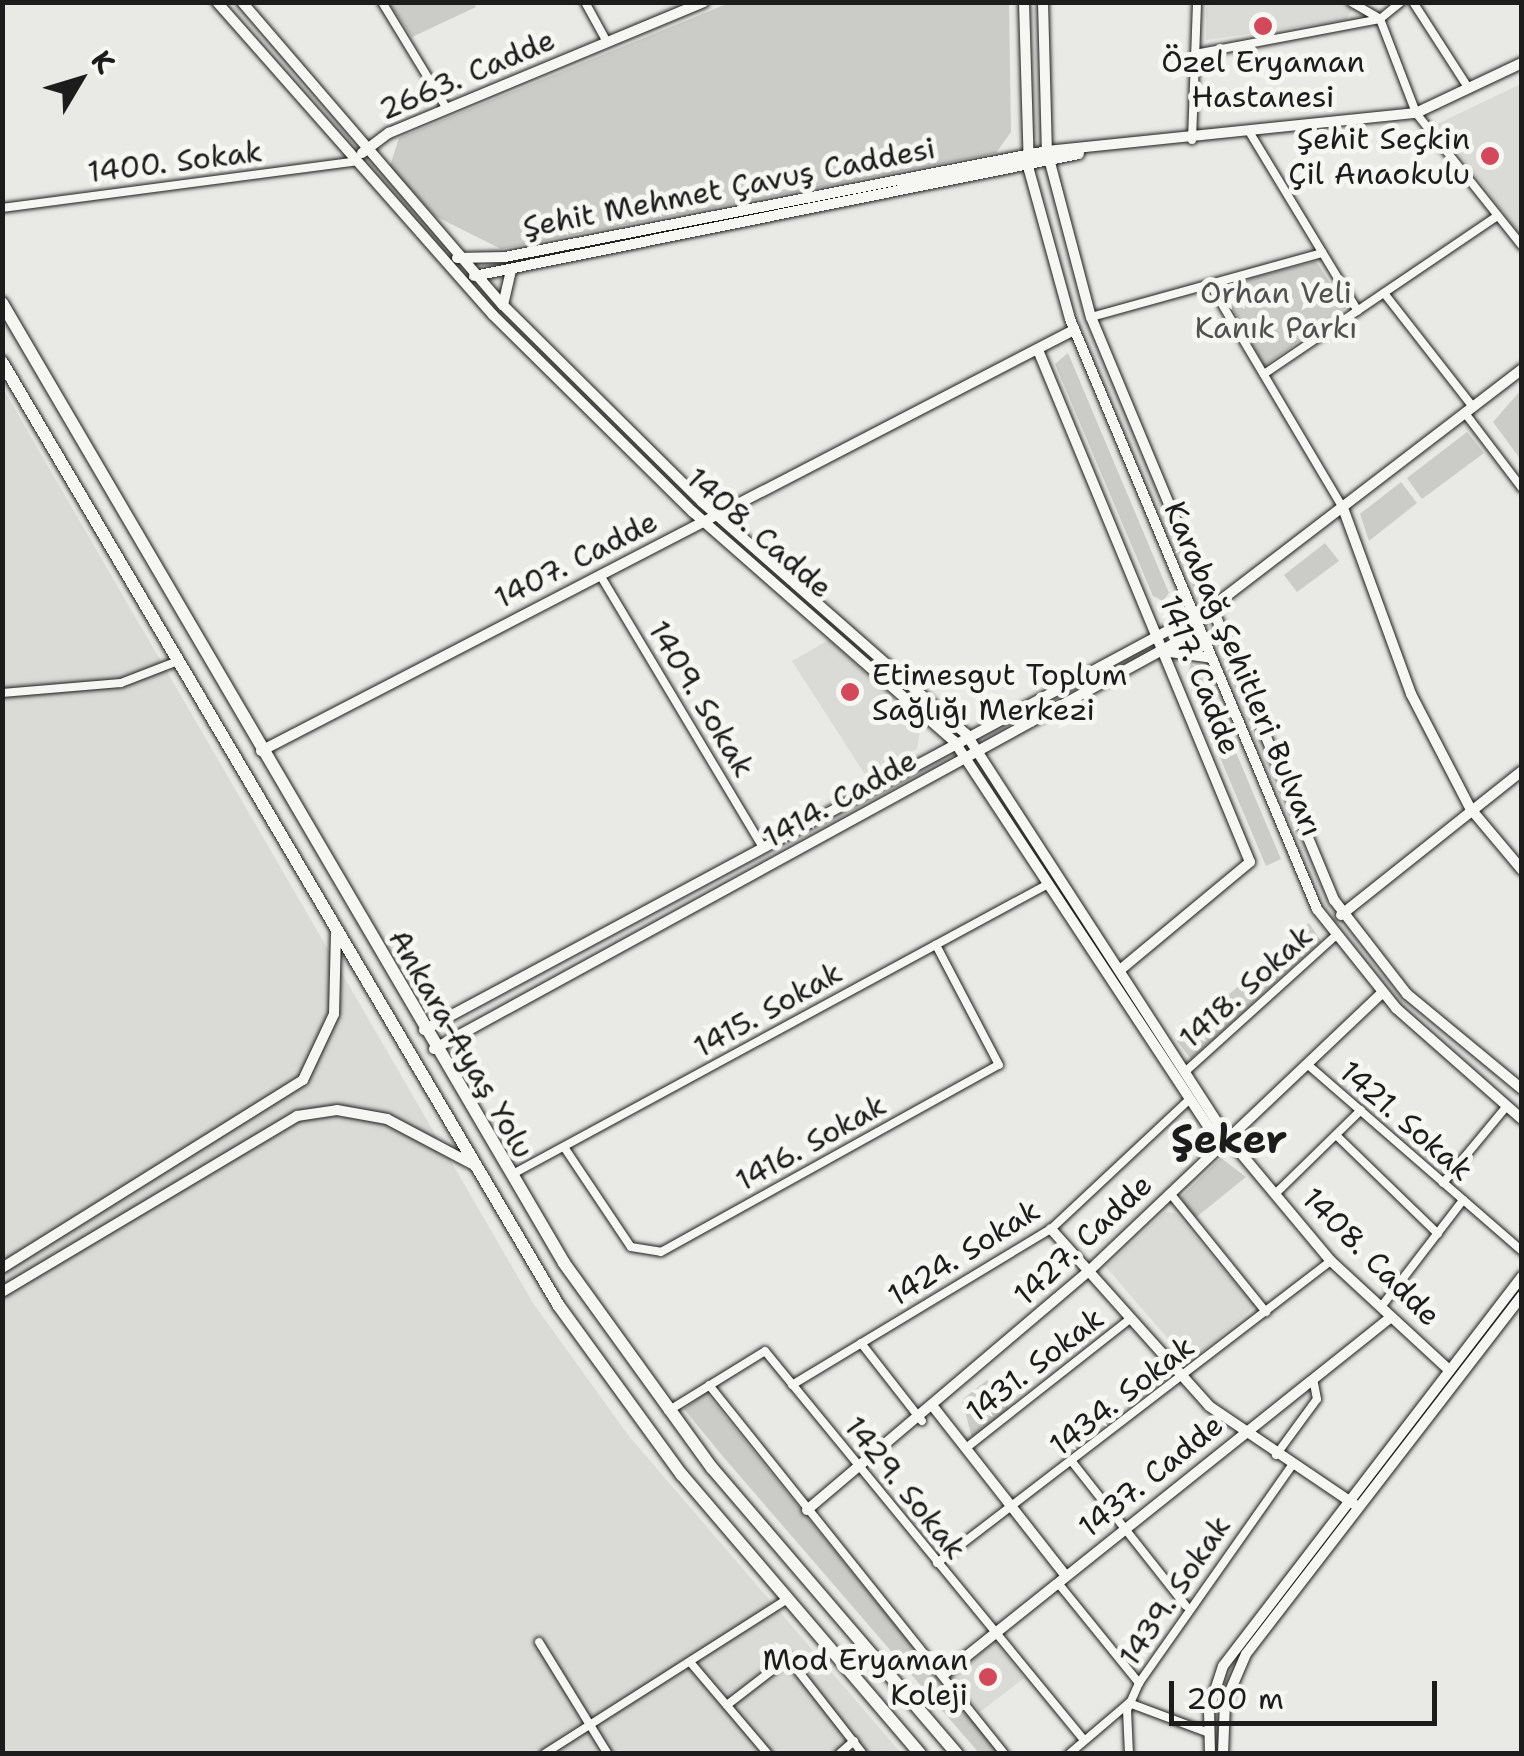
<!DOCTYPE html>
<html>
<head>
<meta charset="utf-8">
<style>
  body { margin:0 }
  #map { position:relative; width:1524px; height:1756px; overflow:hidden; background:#e9e9e5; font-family:"Shantell Sans",sans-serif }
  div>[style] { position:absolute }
  .built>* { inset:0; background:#dadad6 }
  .green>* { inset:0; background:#cbcbc7 }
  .roads { filter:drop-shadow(0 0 2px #1c1c1c) drop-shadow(0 0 2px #1c1c1c) }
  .street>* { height:8px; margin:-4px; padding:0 4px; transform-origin:4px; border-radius:4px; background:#f6f6f2 }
  .secondary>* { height:10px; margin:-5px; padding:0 5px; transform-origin:5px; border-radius:5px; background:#f6f6f2 }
  .highway>* { height:12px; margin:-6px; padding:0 6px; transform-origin:6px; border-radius:6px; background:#f6f6f2 }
  .dots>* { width:28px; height:28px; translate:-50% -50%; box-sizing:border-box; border:5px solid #f6f6f2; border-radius:50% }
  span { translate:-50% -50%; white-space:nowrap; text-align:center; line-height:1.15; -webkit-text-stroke:10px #f6f6f2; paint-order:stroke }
  .poi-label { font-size:30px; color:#1c1c1c }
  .right { translate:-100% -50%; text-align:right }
  .left { translate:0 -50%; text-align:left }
  .street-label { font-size:30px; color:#1c1c1c }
  .park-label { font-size:30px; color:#51514f }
  .district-label { font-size:40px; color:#1c1c1c; font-weight:700 }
  .frame { position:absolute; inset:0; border:5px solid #1c1c1c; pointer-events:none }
  .north { position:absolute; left:30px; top:30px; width:100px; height:100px; -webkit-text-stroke:8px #f6f6f2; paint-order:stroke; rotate:52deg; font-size:28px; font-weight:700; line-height:40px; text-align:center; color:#1c1c1c }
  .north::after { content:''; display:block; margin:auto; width:35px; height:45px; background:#1c1c1c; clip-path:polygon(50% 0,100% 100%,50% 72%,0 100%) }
  .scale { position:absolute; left:1169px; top:1681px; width:268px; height:45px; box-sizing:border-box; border:5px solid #1c1c1c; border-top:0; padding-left:12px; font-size:30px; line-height:35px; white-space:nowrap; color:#1c1c1c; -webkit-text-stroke:8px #f6f6f2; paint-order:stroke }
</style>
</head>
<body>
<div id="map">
  <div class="built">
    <i style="clip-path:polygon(1341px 2px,1352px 9px,1346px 20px,1206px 40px,1206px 3px)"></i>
    <i style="clip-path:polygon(1521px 84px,1521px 236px,1437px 124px)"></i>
    <i style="clip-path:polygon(2px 387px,533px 1303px,628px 1435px,901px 1753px,3px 1753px)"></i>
    <i style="clip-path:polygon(829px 640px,921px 723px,917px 749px,866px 776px,792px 661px)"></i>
    <i style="clip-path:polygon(1165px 1212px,1175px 1213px,1255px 1306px,1189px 1363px,1106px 1267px)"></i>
    <i style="clip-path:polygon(995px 1642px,1024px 1678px,980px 1712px,952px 1676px)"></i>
  </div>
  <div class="green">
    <i style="clip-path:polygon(389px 3px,474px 3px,476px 7px,412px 37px)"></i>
    <i style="clip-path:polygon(729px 3px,1009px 3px,1011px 132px,996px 153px,501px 249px,435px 216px,390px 166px,399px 138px)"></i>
    <i style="clip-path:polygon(1316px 261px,1346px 308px,1264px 366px,1221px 287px)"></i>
    <i style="clip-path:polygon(1068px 353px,1169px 593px,1163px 601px,1153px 596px,1055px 364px)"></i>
    <i style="clip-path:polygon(1521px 390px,1519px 425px,1521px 460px,1493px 422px)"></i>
    <i style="clip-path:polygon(1467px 432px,1484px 453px,1422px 499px,1407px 478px)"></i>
    <i style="clip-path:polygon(1401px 482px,1417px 503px,1369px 541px,1360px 514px)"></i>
    <i style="clip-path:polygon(1325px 543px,1339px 561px,1297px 592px,1284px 575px)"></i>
    <i style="clip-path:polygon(1191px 664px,1202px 672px,1281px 859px,1266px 866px,1186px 677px)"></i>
    <i style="clip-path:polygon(1309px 923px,1321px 941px,1191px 1059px,1177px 1041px)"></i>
    <i style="clip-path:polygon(1221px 1158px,1246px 1177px,1194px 1219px,1181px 1197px)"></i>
    <i style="clip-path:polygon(987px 1380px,1010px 1409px,972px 1438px,962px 1400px)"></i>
    <i style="clip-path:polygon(706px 1393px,999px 1753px,979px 1753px,720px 1453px,684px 1409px)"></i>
  </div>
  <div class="roads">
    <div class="street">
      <i style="left:382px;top:2px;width:125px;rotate:58.7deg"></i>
      <i style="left:585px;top:2px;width:46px;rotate:61.2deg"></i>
      <i style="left:1351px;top:2px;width:34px;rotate:30deg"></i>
      <i style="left:1413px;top:2px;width:103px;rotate:57.2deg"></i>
      <i style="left:1380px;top:19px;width:101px;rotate:69deg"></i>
      <i style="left:1416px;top:113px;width:170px;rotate:51.4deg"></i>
      <i style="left:1195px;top:54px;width:188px;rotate:-10.7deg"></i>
      <i style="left:1380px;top:19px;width:27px;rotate:-39deg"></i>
      <i style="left:1250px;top:133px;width:208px;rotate:58.8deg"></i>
      <i style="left:1192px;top:140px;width:138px;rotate:-87.9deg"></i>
      <i style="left:2px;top:208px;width:354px;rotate:-7.5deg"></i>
      <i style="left:1210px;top:284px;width:261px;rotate:59.3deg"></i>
      <i style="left:1384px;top:293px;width:145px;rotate:52deg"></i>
      <i style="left:1091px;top:317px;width:240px;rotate:-15.5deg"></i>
      <i style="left:1264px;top:374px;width:282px;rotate:-34.1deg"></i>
      <i style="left:1465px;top:413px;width:94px;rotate:52.8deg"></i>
      <i style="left:600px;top:575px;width:316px;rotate:59.1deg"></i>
      <i style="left:2px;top:693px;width:119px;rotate:-4.8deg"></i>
      <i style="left:121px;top:683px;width:61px;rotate:-21.1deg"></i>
      <i style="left:1307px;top:1064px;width:285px;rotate:41deg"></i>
      <i style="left:1187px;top:1070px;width:198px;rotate:-42.1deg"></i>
      <i style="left:1336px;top:1135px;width:142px;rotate:44.1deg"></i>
      <i style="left:564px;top:1147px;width:120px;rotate:56.2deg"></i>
      <i style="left:631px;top:1247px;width:30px;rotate:9deg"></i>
      <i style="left:661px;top:1252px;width:386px;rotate:-29deg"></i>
      <i style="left:999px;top:1065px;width:136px;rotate:-117.7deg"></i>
      <i style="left:511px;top:1175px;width:611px;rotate:-28.45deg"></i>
      <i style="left:1443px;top:1183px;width:100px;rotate:-50.3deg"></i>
      <i style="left:1170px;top:1193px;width:153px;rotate:51.1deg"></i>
      <i style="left:1275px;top:1194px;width:120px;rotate:-44.3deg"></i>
      <i style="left:1381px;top:1307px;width:135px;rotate:-52.5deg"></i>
      <i style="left:861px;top:1343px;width:99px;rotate:52deg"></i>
      <i style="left:709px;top:1385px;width:473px;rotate:51.3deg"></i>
      <i style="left:792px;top:1385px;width:302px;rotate:-31.1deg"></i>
      <i style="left:1051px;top:1229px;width:190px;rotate:-43.1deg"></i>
      <i style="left:668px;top:1411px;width:114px;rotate:-31.7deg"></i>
      <i style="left:765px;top:1351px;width:503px;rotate:50.65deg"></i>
      <i style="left:966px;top:1448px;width:210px;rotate:-38.2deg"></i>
      <i style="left:1276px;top:1455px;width:69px;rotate:-53.8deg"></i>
      <i style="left:1317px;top:1399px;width:20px;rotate:-101deg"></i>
      <i style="left:1073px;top:1463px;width:182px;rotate:51.7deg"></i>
      <i style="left:937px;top:1563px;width:496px;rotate:-37.5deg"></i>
      <i style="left:1058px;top:1583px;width:129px;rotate:51deg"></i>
      <i style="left:539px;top:1642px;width:132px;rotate:58.4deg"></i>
      <i style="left:690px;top:1662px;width:121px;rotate:49.7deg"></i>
      <i style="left:727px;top:1705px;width:77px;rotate:-37.6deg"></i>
      <i style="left:788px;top:1658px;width:122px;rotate:52deg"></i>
      <i style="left:544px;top:1754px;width:287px;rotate:-32.5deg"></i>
      <i style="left:839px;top:1754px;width:20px;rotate:-41deg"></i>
      <i style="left:1069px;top:1754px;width:79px;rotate:-40.4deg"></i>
      <i style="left:1129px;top:1703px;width:82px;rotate:20.6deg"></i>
      <i style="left:1129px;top:1754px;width:44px;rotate:-92.6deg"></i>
      <i style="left:1127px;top:1710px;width:30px;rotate:-66deg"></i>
      <i style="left:1139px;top:1683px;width:266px;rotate:-54.9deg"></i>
    </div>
    <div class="secondary">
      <i style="left:217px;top:2px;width:417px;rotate:48.6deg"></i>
      <i style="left:493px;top:315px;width:281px;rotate:44.6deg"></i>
      <i style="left:693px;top:512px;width:347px;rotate:41.3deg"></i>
      <i style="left:954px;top:741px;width:463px;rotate:56.6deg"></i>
      <i style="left:1209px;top:1128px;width:15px;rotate:16deg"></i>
      <i style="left:242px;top:2px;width:400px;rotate:49.3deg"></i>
      <i style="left:503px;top:305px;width:280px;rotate:44.7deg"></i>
      <i style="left:702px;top:502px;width:351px;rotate:41.3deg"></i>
      <i style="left:966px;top:734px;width:474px;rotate:57.1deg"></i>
      <i style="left:1223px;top:1132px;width:168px;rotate:50.1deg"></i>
      <i style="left:1331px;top:1261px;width:159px;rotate:42.7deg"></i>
      <i style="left:1024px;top:2px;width:168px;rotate:88.3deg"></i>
      <i style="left:1029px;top:170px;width:155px;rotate:74.6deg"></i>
      <i style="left:1070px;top:319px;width:640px;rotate:67.28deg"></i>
      <i style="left:1317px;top:909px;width:127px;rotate:51.4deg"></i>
      <i style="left:1396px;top:1008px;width:168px;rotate:41.4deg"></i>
      <i style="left:1043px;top:2px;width:149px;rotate:88.5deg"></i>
      <i style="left:1047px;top:151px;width:172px;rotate:75.2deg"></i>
      <i style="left:1091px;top:317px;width:632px;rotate:67.37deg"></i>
      <i style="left:1334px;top:900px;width:119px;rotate:52.2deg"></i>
      <i style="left:1407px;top:994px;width:149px;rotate:39.6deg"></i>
      <i style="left:362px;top:153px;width:34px;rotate:-37deg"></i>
      <i style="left:389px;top:133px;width:341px;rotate:-22.6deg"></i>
      <i style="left:457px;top:258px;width:48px;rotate:-1.2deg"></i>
      <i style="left:505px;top:257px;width:552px;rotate:-11.07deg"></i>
      <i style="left:1047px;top:151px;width:371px;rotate:-5.9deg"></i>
      <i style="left:1416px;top:113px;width:117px;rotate:-25.3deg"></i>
      <i style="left:474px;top:276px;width:617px;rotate:-11.4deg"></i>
      <i style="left:503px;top:305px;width:36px;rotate:-77deg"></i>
      <i style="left:1038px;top:350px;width:554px;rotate:67.51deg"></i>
      <i style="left:1250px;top:862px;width:168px;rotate:140.3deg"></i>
      <i style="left:1343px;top:508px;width:198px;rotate:69.9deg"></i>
      <i style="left:1411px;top:694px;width:128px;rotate:62.6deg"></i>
      <i style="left:1470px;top:808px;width:81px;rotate:50deg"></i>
      <i style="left:1163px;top:651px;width:49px;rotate:8.1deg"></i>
      <i style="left:261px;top:751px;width:916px;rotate:-27.38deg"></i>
      <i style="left:1341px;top:915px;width:231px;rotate:-38.5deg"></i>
      <i style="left:424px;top:1030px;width:894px;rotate:-28.23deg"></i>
      <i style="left:434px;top:1049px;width:855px;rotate:-28.72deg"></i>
      <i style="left:1184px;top:638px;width:42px;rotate:-47.9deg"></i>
      <i style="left:1212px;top:607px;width:391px;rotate:-37.5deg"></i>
      <i style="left:1051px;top:1229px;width:237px;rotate:48.2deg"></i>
      <i style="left:1209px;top:1406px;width:180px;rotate:34.1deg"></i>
      <i style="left:2px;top:1268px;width:355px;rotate:-32deg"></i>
      <i style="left:303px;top:1080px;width:73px;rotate:-64.8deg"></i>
      <i style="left:334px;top:1014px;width:81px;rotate:-88.6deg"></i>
      <i style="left:2px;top:1292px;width:344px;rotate:-30.8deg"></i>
      <i style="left:297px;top:1116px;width:40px;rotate:-8.5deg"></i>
      <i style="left:337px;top:1110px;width:51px;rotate:10.2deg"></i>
      <i style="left:387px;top:1119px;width:96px;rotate:27.9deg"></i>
      <i style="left:935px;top:1409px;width:212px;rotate:51.9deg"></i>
      <i style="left:807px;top:1510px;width:371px;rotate:-40.3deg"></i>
      <i style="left:1090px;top:1270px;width:402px;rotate:-43.5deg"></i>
      <i style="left:943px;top:1675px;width:573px;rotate:-38.63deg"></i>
      <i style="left:1210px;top:1754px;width:45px;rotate:-91.3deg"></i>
      <i style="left:1209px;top:1709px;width:45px;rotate:-72deg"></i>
      <i style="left:1223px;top:1666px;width:491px;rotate:-52.5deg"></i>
      <i style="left:1223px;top:1754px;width:51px;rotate:-87.8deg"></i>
      <i style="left:1225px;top:1703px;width:53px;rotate:-66.8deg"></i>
      <i style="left:1246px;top:1654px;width:452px;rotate:-52.4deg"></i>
    </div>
    <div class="highway">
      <i style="left:2px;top:303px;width:1112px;rotate:59.65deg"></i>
      <i style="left:564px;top:1263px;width:253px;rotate:54.2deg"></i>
      <i style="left:712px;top:1468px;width:377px;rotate:49.4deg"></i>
      <i style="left:2px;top:362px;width:1096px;rotate:59.46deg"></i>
      <i style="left:559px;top:1306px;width:209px;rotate:54deg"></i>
      <i style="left:682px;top:1475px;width:367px;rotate:49.5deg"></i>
    </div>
  </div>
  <div class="dots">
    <i style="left:1263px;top:26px;background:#d1495b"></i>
    <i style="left:1490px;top:156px;background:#d1495b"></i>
    <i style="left:850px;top:692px;background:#d1495b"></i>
    <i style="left:988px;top:1677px;background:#d1495b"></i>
  </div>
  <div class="poi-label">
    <span style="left:1263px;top:79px">Özel Eryaman<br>Hastanesi</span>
    <span class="right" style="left:1470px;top:156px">Şehit Seçkin<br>Çil Anaokulu</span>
    <span class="left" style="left:872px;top:692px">Etimesgut Toplum<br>Sağlığı Merkezi</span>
    <span class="right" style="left:968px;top:1677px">Mod Eryaman<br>Koleji</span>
  </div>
  <div class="street-label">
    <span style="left:467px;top:75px;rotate:-23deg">2663. Cadde</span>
    <span style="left:175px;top:162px;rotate:-7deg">1400. Sokak</span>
    <span style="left:729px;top:188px;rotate:-11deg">Şehit Mehmet Çavuş Caddesi</span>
    <span style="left:759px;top:533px;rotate:41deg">1408. Cadde</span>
    <span style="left:576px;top:560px;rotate:-27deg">1407. Cadde</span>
    <span style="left:1243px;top:669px;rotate:67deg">Karabağ Şehitleri Bulvarı</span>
    <span style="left:1200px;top:675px;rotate:68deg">1417. Cadde</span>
    <span style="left:701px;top:699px;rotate:59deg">1409. Sokak</span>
    <span style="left:840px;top:799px;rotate:-29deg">1414. Cadde</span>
    <span style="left:1246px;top:987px;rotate:-42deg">1418. Sokak</span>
    <span style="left:768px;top:1010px;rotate:-29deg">1415. Sokak</span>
    <span style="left:461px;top:1044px;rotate:60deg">Ankara-Ayaş Yolu</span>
    <span style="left:1406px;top:1121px;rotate:41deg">1421. Sokak</span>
    <span style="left:811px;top:1143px;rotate:-29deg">1416. Sokak</span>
    <span style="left:1083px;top:1240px;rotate:-43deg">1427. Cadde</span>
    <span style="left:964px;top:1253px;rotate:-32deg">1424. Sokak</span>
    <span style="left:1371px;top:1257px;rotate:45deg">1408. Cadde</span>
    <span style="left:1035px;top:1365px;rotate:-38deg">1431. Sokak</span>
    <span style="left:1122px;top:1396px;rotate:-38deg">1434. Sokak</span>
    <span style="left:1151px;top:1476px;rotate:-39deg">1437. Cadde</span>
    <span style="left:905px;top:1488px;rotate:51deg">1429. Sokak</span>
    <span style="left:1175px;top:1591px;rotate:-56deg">1439. Sokak</span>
  </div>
  <div class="park-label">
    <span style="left:1276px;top:310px">Orhan Veli<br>Kanık Parkı</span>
  </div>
  <div class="district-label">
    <span style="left:1229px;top:1139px">Şeker</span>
  </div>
  <div class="frame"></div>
  <div class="north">K</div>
  <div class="scale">200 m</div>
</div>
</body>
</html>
